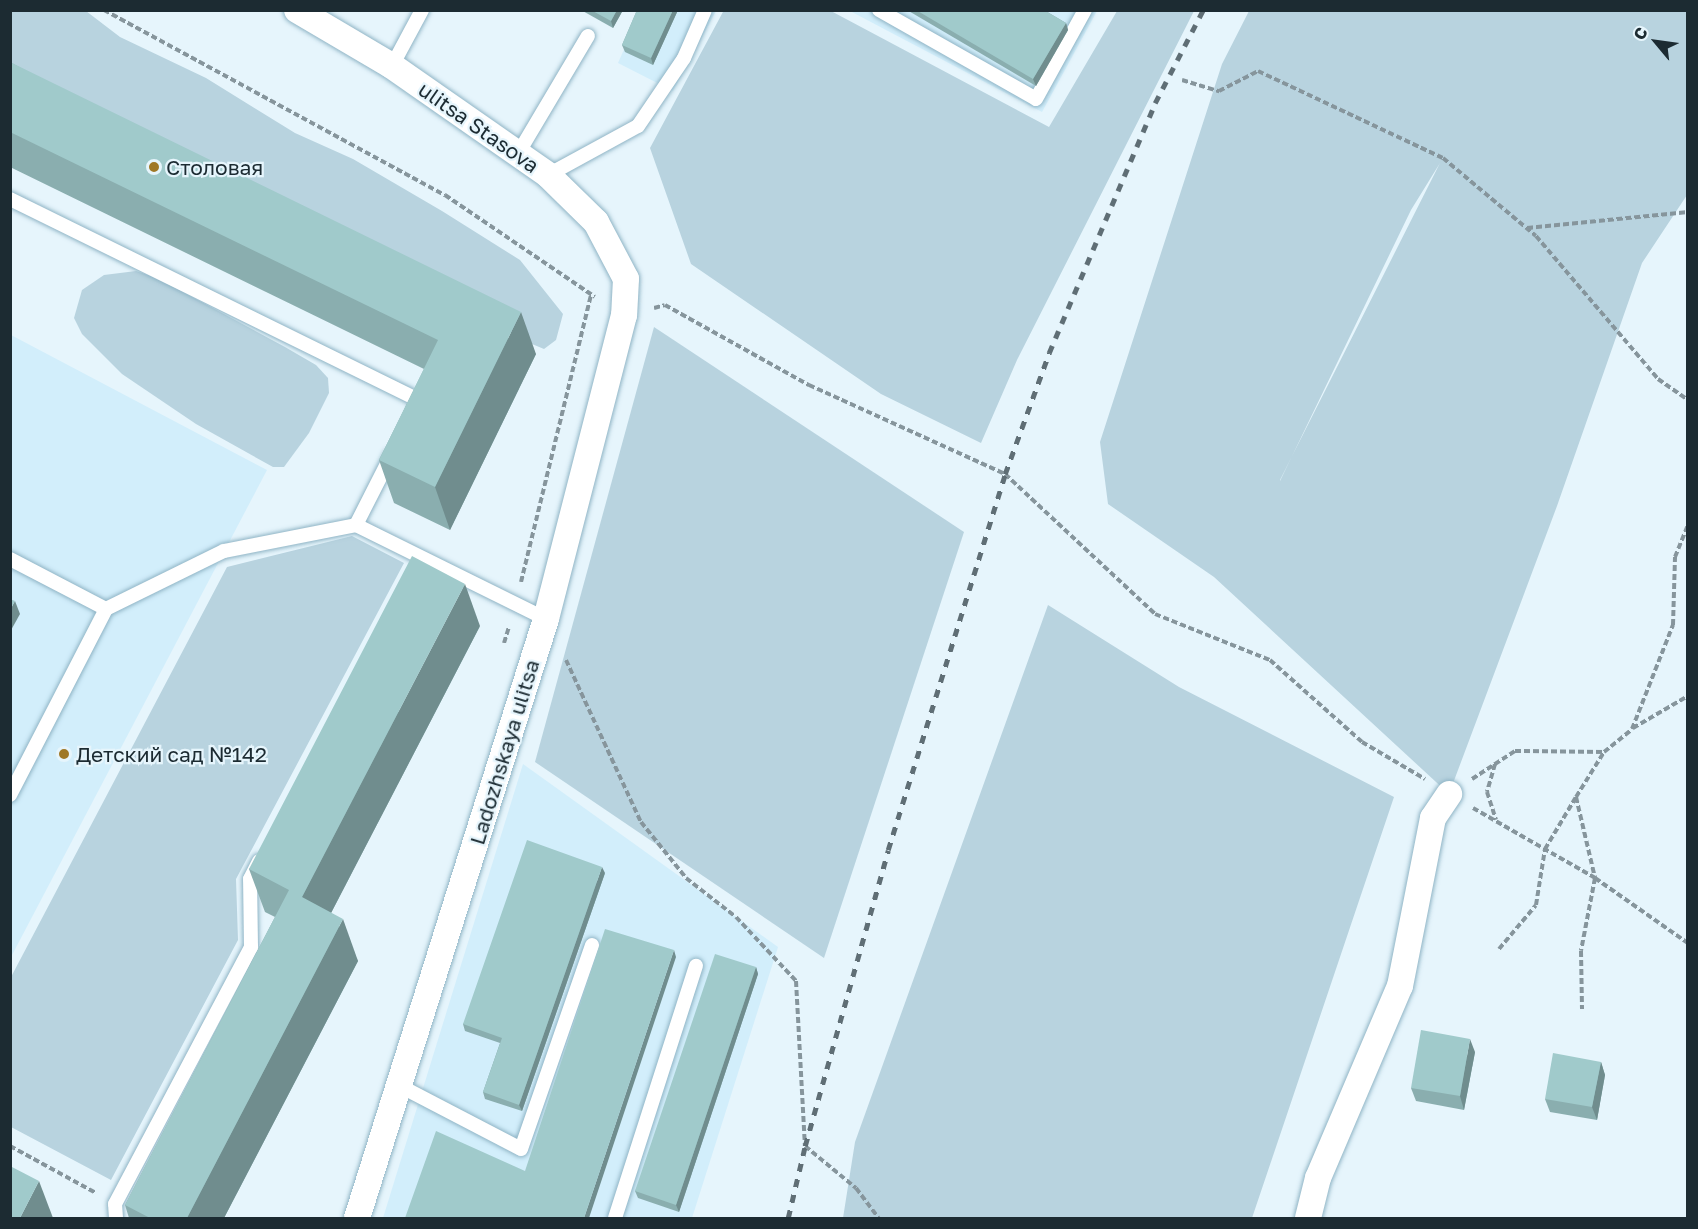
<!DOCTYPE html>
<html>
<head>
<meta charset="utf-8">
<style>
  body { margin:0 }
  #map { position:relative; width:1698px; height:1229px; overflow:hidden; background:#e6f5fc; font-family:"Golos Text",sans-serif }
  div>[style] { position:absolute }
  .built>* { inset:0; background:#d2eefb }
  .green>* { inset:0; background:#b8d3df }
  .path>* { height:4px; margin-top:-2px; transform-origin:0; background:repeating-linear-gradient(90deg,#86959c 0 6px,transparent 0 9px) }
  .roads { filter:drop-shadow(0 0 2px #8fb4c5) drop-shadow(0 0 2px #8fb4c5) }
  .service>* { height:14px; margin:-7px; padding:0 7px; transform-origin:7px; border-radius:7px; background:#fff }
  .minor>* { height:26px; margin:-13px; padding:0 13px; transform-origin:13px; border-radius:13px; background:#fff }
  .rail>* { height:4.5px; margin-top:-2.25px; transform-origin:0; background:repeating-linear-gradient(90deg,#5f6e75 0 8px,transparent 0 16px) }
  .wall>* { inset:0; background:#8aaeaf }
  .shaded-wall>* { inset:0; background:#708d8e }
  .building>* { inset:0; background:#a0cacb }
  .dots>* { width:16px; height:16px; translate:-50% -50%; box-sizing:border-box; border:3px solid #e6f5fc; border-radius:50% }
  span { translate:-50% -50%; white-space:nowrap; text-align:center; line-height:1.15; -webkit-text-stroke:4.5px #e6f5fc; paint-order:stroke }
  .street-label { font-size:21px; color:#1c2b32 }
  .poi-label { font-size:21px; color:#1c2b32 }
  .left { translate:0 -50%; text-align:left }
  .frame { position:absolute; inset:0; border:12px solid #1c2b32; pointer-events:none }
  .north { position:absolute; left:1626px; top:12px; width:60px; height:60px; -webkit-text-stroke:4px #e6f5fc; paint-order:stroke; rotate:299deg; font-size:16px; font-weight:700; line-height:24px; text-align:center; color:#1c2b32 }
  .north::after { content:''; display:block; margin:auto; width:21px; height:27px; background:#1c2b32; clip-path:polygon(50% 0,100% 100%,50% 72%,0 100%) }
</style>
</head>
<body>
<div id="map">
  <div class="built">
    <i style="clip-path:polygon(641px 11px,716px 11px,673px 91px,618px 63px)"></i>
    <i style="clip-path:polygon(850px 11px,1097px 11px,1042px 112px)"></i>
    <i style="clip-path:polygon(11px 335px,267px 470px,11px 957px)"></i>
    <i style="clip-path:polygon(523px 764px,778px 947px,692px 1218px,383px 1218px)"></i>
  </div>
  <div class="green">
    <i style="clip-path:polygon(724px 10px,831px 11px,1049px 127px,1117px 11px,1194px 11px,1017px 360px,981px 443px,881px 394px,691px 264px,650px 148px)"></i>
    <i style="clip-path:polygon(11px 11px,86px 11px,120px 37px,206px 78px,295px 133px,353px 159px,442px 211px,520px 260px,563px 314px,556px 340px,544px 349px,532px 344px,11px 75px)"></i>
    <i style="clip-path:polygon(evenodd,1249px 11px,1687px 11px,1687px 195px,1642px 263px,1557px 506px,1449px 794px,1214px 577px,1108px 504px,1100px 442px,1222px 64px,1249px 11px,1440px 163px,1280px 480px,1280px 481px,1411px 210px,1440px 163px)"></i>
    <i style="clip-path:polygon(136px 271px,157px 278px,285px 347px,316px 365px,328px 378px,329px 393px,309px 433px,284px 467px,273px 467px,196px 424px,122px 374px,82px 334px,74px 318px,82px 290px,104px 275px)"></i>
    <i style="clip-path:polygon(654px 327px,964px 532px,824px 958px,535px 762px)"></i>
    <i style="clip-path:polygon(352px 536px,404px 563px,236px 879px,238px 940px,111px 1180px,11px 1127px,11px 977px,227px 567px)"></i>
    <i style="clip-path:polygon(1048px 605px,1179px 687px,1394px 797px,1252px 1218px,843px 1218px,855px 1142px)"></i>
  </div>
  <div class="path">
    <i style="left:104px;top:10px;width:388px;rotate:28.5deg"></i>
    <i style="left:445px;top:195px;width:181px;rotate:34.2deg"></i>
    <i style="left:1182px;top:80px;width:39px;rotate:17deg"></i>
    <i style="left:1219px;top:91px;width:44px;rotate:-27.1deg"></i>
    <i style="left:1258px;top:71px;width:204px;rotate:25.2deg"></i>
    <i style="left:1443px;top:158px;width:121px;rotate:40deg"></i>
    <i style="left:1536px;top:236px;width:188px;rotate:49.5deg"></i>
    <i style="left:1658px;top:379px;width:37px;rotate:35deg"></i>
    <i style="left:1527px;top:228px;width:162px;rotate:-5.7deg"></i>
    <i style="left:654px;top:308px;width:11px;rotate:-15deg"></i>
    <i style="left:665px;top:305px;width:165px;rotate:29.1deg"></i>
    <i style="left:809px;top:385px;width:215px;rotate:24.4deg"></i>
    <i style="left:1005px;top:474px;width:205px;rotate:43deg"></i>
    <i style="left:1155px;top:614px;width:124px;rotate:21.8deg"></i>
    <i style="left:1270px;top:660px;width:123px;rotate:41.7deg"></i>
    <i style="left:1362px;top:742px;width:73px;rotate:30.4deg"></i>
    <i style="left:521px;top:582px;width:296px;rotate:-76.3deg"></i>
    <i style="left:504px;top:643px;width:17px;rotate:-73deg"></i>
    <i style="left:566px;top:660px;width:179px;rotate:65.2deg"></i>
    <i style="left:641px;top:822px;width:72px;rotate:51.2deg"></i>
    <i style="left:686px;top:878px;width:63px;rotate:38deg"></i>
    <i style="left:736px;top:917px;width:88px;rotate:46.8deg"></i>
    <i style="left:796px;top:981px;width:165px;rotate:86.9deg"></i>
    <i style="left:805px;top:1146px;width:66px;rotate:39.5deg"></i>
    <i style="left:856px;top:1188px;width:38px;rotate:53deg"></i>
    <i style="left:1633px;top:728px;width:64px;rotate:-30.2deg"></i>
    <i style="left:1495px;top:764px;width:29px;rotate:106deg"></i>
    <i style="left:1487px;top:792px;width:29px;rotate:72deg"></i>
    <i style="left:1472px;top:779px;width:51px;rotate:-33.1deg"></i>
    <i style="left:1515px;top:751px;width:89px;rotate:0.6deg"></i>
    <i style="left:1576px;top:797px;width:83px;rotate:76.8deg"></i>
    <i style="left:1595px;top:878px;width:74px;rotate:100.9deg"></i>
    <i style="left:1581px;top:951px;width:58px;rotate:89deg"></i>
    <i style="left:1473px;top:808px;width:141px;rotate:29.8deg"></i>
    <i style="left:1595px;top:878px;width:113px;rotate:35deg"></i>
    <i style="left:1499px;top:949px;width:57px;rotate:-49.9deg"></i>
    <i style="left:1536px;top:905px;width:57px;rotate:-80.9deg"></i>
    <i style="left:1545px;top:849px;width:61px;rotate:-59.2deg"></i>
    <i style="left:1576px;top:797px;width:53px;rotate:-58.1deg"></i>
    <i style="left:1604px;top:752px;width:36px;rotate:-39deg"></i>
    <i style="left:1632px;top:729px;width:112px;rotate:-68.5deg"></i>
    <i style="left:1673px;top:625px;width:68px;rotate:-88.3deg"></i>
    <i style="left:1675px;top:557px;width:35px;rotate:-68deg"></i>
    <i style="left:10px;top:1146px;width:98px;rotate:28.7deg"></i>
  </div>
  <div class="roads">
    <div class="service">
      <i style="left:879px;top:10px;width:180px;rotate:29.5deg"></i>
      <i style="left:1036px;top:99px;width:102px;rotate:-61.2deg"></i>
      <i style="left:392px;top:66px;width:64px;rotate:-61.8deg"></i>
      <i style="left:519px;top:152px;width:135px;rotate:-59.3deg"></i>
      <i style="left:548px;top:175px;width:102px;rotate:-28.6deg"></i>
      <i style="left:638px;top:126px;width:82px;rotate:-55.9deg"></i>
      <i style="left:684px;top:58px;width:52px;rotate:-66.4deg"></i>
      <i style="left:10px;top:199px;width:456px;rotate:26.2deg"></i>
      <i style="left:419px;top:400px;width:8px;rotate:113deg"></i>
      <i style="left:391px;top:456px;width:77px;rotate:116.9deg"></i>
      <i style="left:356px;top:525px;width:212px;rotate:26.3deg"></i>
      <i style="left:10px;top:559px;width:108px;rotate:27.5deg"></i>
      <i style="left:10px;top:795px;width:209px;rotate:-62.7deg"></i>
      <i style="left:106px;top:609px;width:131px;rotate:-26.2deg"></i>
      <i style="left:224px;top:551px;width:135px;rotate:-11.1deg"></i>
      <i style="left:400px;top:1086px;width:136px;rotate:27.5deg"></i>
      <i style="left:521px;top:1149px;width:216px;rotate:-70.8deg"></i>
      <i style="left:116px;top:1218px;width:14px;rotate:-94deg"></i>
      <i style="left:115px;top:1204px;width:291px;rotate:-62.1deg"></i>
      <i style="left:251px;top:947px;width:68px;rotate:-90.8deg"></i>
      <i style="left:250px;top:879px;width:20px;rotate:-63deg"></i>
      <i style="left:615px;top:1218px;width:265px;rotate:-72.2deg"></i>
    </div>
    <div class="minor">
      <i style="left:297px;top:10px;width:110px;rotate:30.5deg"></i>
      <i style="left:392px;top:66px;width:190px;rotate:34.9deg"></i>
      <i style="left:548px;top:175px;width:67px;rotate:44.4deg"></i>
      <i style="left:596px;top:222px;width:64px;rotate:62.2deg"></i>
      <i style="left:626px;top:279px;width:36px;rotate:93deg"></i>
      <i style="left:624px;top:315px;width:314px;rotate:104.4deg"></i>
      <i style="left:546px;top:619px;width:628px;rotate:107.51deg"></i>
      <i style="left:1308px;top:1218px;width:41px;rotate:-76deg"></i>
      <i style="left:1318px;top:1178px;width:209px;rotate:-66.9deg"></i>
      <i style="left:1400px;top:986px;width:171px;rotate:-78.9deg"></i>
      <i style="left:1433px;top:818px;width:29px;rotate:-56deg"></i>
    </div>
  </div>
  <div class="rail">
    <i style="left:788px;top:1218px;width:74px;rotate:-76.7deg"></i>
    <i style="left:805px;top:1146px;width:307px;rotate:-74.3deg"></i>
    <i style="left:888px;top:850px;width:394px;rotate:-72.7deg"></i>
    <i style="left:1005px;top:474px;width:129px;rotate:-70deg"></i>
    <i style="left:1049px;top:353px;width:272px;rotate:-67deg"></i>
    <i style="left:1155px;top:103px;width:105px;rotate:-62.7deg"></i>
  </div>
  <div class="wall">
    <i style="clip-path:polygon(581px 10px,623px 10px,613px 28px)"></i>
    <i style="clip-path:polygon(637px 10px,678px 10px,653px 65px,625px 52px,622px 45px)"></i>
    <i style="clip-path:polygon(907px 10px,1044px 10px,1066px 23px,1068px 30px,1036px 86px)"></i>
    <i style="clip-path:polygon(10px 62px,536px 354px,450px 530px,394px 503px,379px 460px,424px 369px,10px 167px)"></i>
    <i style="clip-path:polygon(480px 626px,331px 913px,358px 961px,224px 1218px,129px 1218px,125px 1205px,275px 917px,265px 912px,249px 869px)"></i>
    <i style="clip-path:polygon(605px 873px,522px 1111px,485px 1099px,483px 1092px,500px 1043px,465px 1031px,463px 1024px)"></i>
    <i style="clip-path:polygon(756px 967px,758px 974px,679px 1212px,638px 1198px,635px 1191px)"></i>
    <i style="clip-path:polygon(1475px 1052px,1464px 1110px,1416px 1101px,1411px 1088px)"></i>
    <i style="clip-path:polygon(1601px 1062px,1605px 1075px,1597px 1120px,1550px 1112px,1545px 1099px)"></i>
  </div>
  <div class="shaded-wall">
    <i style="clip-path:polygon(617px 10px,623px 10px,613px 28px,611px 21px)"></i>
    <i style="clip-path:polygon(673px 10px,678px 10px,653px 65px,651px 58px)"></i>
    <i style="clip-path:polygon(1066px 23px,1068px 30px,1036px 86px,1033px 79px)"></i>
    <i style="clip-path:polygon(521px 312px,536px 354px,450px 530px,435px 487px)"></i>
    <i style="clip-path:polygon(465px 584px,480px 626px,317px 940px,302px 897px)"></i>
    <i style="clip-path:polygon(15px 601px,20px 614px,10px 632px,10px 610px)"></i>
    <i style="clip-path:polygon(602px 867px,605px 873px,522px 1111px,519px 1105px)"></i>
    <i style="clip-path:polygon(343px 919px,358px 961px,224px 1218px,187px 1218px)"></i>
    <i style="clip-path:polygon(674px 950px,676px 957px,589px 1218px,584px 1218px)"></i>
    <i style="clip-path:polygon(756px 967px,758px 974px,679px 1212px,676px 1205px)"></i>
    <i style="clip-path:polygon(1470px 1039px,1475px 1052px,1464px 1110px,1460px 1096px)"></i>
    <i style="clip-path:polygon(1601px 1062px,1605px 1075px,1597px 1120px,1592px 1107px)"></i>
    <i style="clip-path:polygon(39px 1181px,53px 1218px,20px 1218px)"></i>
  </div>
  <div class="building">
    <i style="clip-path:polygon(591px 10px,617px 10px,611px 21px)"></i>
    <i style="clip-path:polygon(637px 10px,673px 10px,651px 58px,622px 45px)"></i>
    <i style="clip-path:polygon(916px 10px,1044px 10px,1066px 23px,1033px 79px)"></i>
    <i style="clip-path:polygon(10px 62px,521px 312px,435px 487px,379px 460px,438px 340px,10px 132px)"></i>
    <i style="clip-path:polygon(412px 556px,465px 584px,302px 897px,343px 919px,187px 1218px,150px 1218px,125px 1205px,289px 890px,249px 869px)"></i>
    <i style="clip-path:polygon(10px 599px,15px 601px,10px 610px)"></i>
    <i style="clip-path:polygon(527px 840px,602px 867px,519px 1105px,483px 1092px,502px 1038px,463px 1024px)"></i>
    <i style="clip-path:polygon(605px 929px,674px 950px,584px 1218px,405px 1218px,436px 1131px,525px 1171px)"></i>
    <i style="clip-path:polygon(715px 954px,756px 967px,676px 1205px,635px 1191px)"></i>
    <i style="clip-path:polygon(1421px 1030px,1470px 1039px,1460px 1096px,1411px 1088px)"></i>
    <i style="clip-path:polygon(1553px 1053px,1601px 1062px,1592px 1107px,1545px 1099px)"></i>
    <i style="clip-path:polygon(10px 1166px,39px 1181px,20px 1218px,10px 1218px)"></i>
  </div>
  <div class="dots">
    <i style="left:154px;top:167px;background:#9f7826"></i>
    <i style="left:64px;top:754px;background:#9f7826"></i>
  </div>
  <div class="street-label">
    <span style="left:479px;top:127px;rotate:35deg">ulitsa Stasova</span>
    <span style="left:504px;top:752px;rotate:-73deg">Ladozhskaya ulitsa</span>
  </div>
  <div class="poi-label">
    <span class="left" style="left:166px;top:167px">Столовая</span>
    <span class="left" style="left:76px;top:754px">Детский сад №142</span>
  </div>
  <div class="frame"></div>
  <div class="north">С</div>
</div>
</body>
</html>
